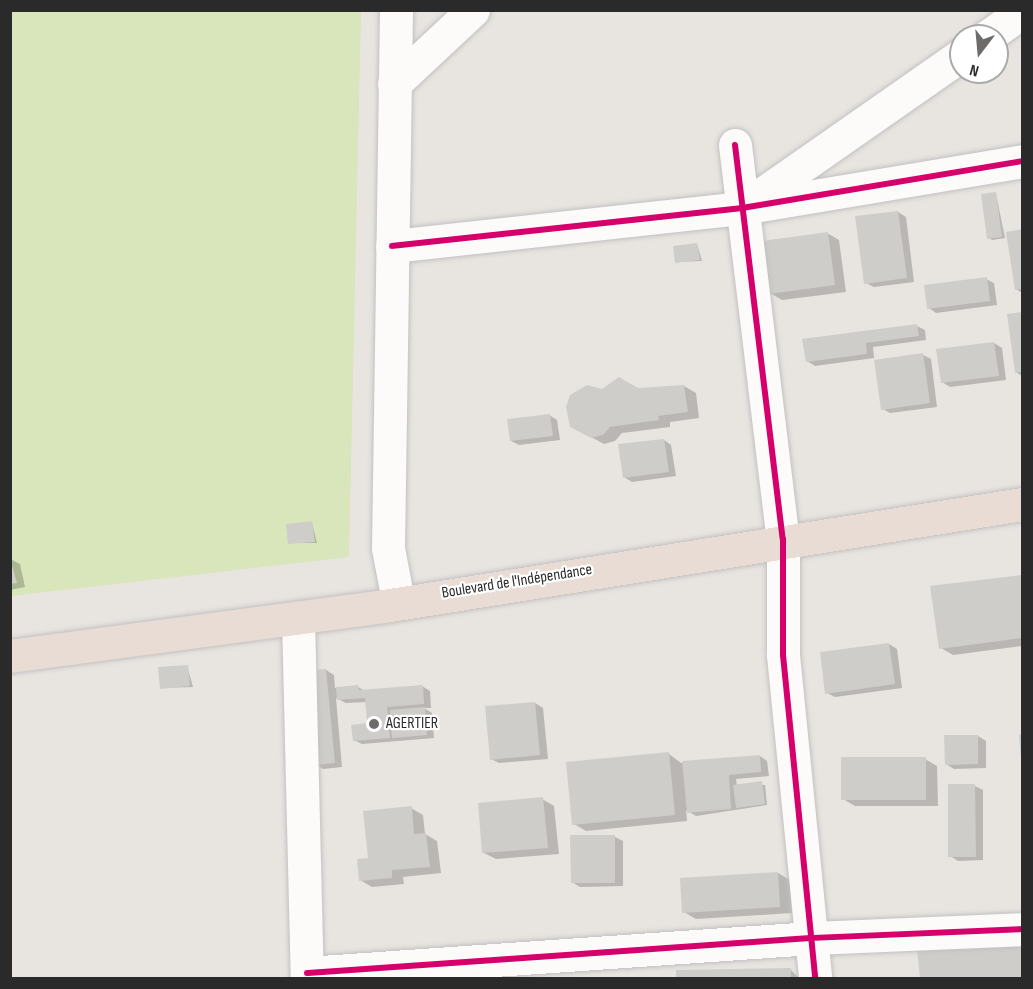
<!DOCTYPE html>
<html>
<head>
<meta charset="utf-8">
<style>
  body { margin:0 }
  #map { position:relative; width:1033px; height:989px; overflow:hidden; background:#e8e4e0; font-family:"Sofia Sans Condensed",sans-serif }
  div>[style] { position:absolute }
  .pitch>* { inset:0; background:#d9e5ba }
  .shadow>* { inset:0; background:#0003 }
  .building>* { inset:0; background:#cfcdca }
  .roads { filter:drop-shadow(0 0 2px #c2c1c1) drop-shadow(0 0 2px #c2c1c1) }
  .minor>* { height:33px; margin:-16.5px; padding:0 16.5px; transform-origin:16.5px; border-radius:16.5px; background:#fcfbfa }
  .highway>* { height:33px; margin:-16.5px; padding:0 16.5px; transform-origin:16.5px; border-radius:16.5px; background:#e8dcd4 }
  .cycleway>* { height:6px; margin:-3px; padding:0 3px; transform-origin:3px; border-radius:3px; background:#d6006c }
  .dots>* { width:16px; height:16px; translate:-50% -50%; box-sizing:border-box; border:3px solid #fff; border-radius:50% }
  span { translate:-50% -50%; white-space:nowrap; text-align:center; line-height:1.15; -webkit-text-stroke:4.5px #fff; paint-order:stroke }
  .street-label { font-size:16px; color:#2a2a2a }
  .poi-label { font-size:16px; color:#2a2a2a }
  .left { translate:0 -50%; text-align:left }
  .frame { position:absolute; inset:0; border:12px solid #2a2a2a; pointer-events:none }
  .north { position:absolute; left:949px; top:24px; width:60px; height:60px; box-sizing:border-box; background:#fff; border:2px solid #aaa; border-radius:50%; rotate:196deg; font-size:16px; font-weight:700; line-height:24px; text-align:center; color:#2a2a2a }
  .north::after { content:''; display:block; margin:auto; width:21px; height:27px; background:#6c6b6a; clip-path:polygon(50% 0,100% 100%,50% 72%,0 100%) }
</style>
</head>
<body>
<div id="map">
  <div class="pitch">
    <i style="clip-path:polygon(10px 11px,361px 11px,349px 557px,11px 596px)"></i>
  </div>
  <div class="shadow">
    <i style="clip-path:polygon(996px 194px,1005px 238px,992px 240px,989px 238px)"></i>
    <i style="clip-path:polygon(898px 212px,906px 217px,914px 282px,874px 287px,866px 283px)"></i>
    <i style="clip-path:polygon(1022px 231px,1022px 293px,1016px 289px,1008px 233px)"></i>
    <i style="clip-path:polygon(827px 233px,839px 240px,846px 292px,782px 300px,770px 293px)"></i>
    <i style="clip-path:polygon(697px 244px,702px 261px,677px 262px)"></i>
    <i style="clip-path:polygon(986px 279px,994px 283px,997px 305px,936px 313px,929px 308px)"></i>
    <i style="clip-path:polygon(1022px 313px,1022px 376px,1016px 372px,1009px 315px)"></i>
    <i style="clip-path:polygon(917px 326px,925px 330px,926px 340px,873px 347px,874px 358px,815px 366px,807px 361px)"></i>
    <i style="clip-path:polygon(994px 343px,1002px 348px,1006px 380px,950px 387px,942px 382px)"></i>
    <i style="clip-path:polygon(923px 355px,931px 359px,937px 407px,890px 413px,883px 409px)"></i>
    <i style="clip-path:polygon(684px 386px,696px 393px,699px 418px,670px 422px,670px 427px,622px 433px,615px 441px,604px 444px,571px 426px,602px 391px)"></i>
    <i style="clip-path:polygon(549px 415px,557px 420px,560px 440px,519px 445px,511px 441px)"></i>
    <i style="clip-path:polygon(664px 440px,671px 445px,676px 476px,632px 482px,624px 477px)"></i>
    <i style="clip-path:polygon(312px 523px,317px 543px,289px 543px)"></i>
    <i style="clip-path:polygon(10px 559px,20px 564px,25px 587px,10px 590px)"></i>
    <i style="clip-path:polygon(1022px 576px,1022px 646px,953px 655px,941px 648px,932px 588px)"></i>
    <i style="clip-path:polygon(889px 644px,897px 649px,902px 688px,835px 697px,827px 693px)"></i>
    <i style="clip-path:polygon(187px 666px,193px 687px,162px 688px)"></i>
    <i style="clip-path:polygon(326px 670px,334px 675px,335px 688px,358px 687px,365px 691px,422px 686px,430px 691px,431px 708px,424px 708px,432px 713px,434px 738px,362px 744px,354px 740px,369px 725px,367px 702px,346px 703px,336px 698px,342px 767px,323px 769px,315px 764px)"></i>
    <i style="clip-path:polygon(535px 703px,543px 708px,548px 759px,499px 763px,491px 759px)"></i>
    <i style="clip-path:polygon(978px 736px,986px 741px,986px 768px,954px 769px,946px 764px)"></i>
    <i style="clip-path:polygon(669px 754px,681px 763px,760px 756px,767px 761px,769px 776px,736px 779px,737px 786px,765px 785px,767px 805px,696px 816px,686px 810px,687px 821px,586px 831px,574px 824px)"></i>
    <i style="clip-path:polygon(925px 759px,937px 766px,938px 806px,855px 806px,843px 799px)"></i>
    <i style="clip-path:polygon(949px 786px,975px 786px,983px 790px,983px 860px,958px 861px,950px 856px)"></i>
    <i style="clip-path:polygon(542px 799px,554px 806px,559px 854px,496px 859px,484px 853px)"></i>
    <i style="clip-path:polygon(411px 808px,423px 815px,425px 834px,437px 841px,441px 873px,403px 877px,404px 884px,372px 887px,360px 880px)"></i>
    <i style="clip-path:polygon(615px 837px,623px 841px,623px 886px,580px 887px,572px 882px)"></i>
    <i style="clip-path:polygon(778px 873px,790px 880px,792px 913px,696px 919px,684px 912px)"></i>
    <i style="clip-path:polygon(1022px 944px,1022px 978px,921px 978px,919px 952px)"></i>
    <i style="clip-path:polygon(791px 970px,799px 978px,678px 978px,678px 972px)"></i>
  </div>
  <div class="building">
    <i style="clip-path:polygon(996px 192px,1002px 237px,987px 239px,981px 194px)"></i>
    <i style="clip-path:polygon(898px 211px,907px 278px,864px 284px,855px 216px)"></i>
    <i style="clip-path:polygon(1022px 229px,1022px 289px,1015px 290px,1006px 232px)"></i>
    <i style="clip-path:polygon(828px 232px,835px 285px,769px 294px,762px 241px)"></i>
    <i style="clip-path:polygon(697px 243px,700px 260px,675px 263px,673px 246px)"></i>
    <i style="clip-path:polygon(987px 277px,990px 301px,927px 309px,924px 285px)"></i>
    <i style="clip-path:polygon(1022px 312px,1022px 372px,1015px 373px,1007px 314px)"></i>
    <i style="clip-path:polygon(917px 324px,919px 336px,866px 343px,867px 354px,806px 362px,802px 339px)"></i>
    <i style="clip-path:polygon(994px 342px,999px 376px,941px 383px,936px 349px)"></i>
    <i style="clip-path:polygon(923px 353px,930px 403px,881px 410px,874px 360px)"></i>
    <i style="clip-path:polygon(619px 377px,638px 388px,684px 385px,688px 412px,658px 416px,659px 420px,610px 427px,603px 435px,591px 438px,570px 427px,566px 407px,570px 395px,587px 385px,602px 389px)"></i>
    <i style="clip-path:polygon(550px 414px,553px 436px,510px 441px,507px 419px)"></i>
    <i style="clip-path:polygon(664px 439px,669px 472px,623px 478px,618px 444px)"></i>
    <i style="clip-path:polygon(312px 521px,315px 542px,288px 544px,286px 524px)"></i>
    <i style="clip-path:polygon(10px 558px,17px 583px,10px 584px)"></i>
    <i style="clip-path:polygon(1022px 575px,1022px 638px,939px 649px,930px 586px)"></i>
    <i style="clip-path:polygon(889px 643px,895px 684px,825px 694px,820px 652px)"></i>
    <i style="clip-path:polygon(188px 665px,190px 686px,160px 689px,158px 667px)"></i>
    <i style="clip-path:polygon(326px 669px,335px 763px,314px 765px,305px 671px)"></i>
    <i style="clip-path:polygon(358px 685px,359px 690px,423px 685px,424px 704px,387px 707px,390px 738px,353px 741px,351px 725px,367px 723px,365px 698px,337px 700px,336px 687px)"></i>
    <i style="clip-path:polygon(535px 702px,540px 755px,490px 760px,485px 706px)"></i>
    <i style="clip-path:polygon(425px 707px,427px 735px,392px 738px,390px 710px)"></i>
    <i style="clip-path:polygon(1022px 734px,1022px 757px,1021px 757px,1019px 735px)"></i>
    <i style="clip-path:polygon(944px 735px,978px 735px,978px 764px,945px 765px)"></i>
    <i style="clip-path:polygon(669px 752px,675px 815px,572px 825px,566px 762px)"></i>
    <i style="clip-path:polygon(760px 755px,761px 772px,729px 775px,731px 809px,687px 813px,682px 761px)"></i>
    <i style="clip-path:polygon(841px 757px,926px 757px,926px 800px,841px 800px)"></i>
    <i style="clip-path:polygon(762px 781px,765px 804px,736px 808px,733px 785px)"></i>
    <i style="clip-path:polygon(948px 784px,975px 784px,976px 857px,948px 857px)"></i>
    <i style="clip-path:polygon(543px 797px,548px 848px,482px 853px,478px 803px)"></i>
    <i style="clip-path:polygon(412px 806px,414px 834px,426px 833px,430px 867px,392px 870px,392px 878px,359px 881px,357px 859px,368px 858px,363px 811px)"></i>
    <i style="clip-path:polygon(570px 835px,615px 835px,615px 883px,571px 883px)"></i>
    <i style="clip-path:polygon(778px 872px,780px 907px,682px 913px,680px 878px)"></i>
    <i style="clip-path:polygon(1022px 942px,1022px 978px,920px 978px,917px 950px)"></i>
    <i style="clip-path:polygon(791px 968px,791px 978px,676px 978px,676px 970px)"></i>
  </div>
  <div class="roads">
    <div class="minor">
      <i style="left:396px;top:10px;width:538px;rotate:90.85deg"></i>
      <i style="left:388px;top:548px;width:54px;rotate:79.3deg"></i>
      <i style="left:988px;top:36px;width:42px;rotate:-35.2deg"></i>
      <i style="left:394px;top:84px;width:108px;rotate:-43.1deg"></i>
      <i style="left:735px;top:145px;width:397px;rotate:83.1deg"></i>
      <i style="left:783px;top:539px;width:116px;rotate:90deg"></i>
      <i style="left:783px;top:655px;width:325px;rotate:84.3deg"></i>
      <i style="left:749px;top:203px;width:259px;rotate:-34.9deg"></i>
      <i style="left:392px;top:246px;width:352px;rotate:-6.2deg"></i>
      <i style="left:742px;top:208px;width:284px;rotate:-9.5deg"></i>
      <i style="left:298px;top:618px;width:360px;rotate:88.6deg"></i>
      <i style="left:307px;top:973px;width:505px;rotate:-3.97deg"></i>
      <i style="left:811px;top:938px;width:211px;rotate:-2.4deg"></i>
    </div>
    <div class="highway">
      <i style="left:10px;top:656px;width:377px;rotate:-7.6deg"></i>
      <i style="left:384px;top:606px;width:646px;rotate:-9.08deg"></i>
    </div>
  </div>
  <div class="cycleway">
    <i style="left:735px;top:145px;width:397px;rotate:83.1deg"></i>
    <i style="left:783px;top:539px;width:116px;rotate:90deg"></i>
    <i style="left:783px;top:655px;width:325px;rotate:84.3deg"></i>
    <i style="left:392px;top:246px;width:352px;rotate:-6.2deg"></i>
    <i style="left:742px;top:208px;width:284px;rotate:-9.5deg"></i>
    <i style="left:307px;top:973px;width:505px;rotate:-3.97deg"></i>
    <i style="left:811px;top:938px;width:211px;rotate:-2.4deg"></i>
  </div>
  <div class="dots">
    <i style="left:374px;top:724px;background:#6c6b6a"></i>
  </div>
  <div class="street-label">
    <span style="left:517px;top:582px;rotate:-9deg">Boulevard de l'Indépendance</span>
  </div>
  <div class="poi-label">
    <span class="left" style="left:386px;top:724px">AGERTIER</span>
  </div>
  <div class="frame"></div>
  <div class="north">N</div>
</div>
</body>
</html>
